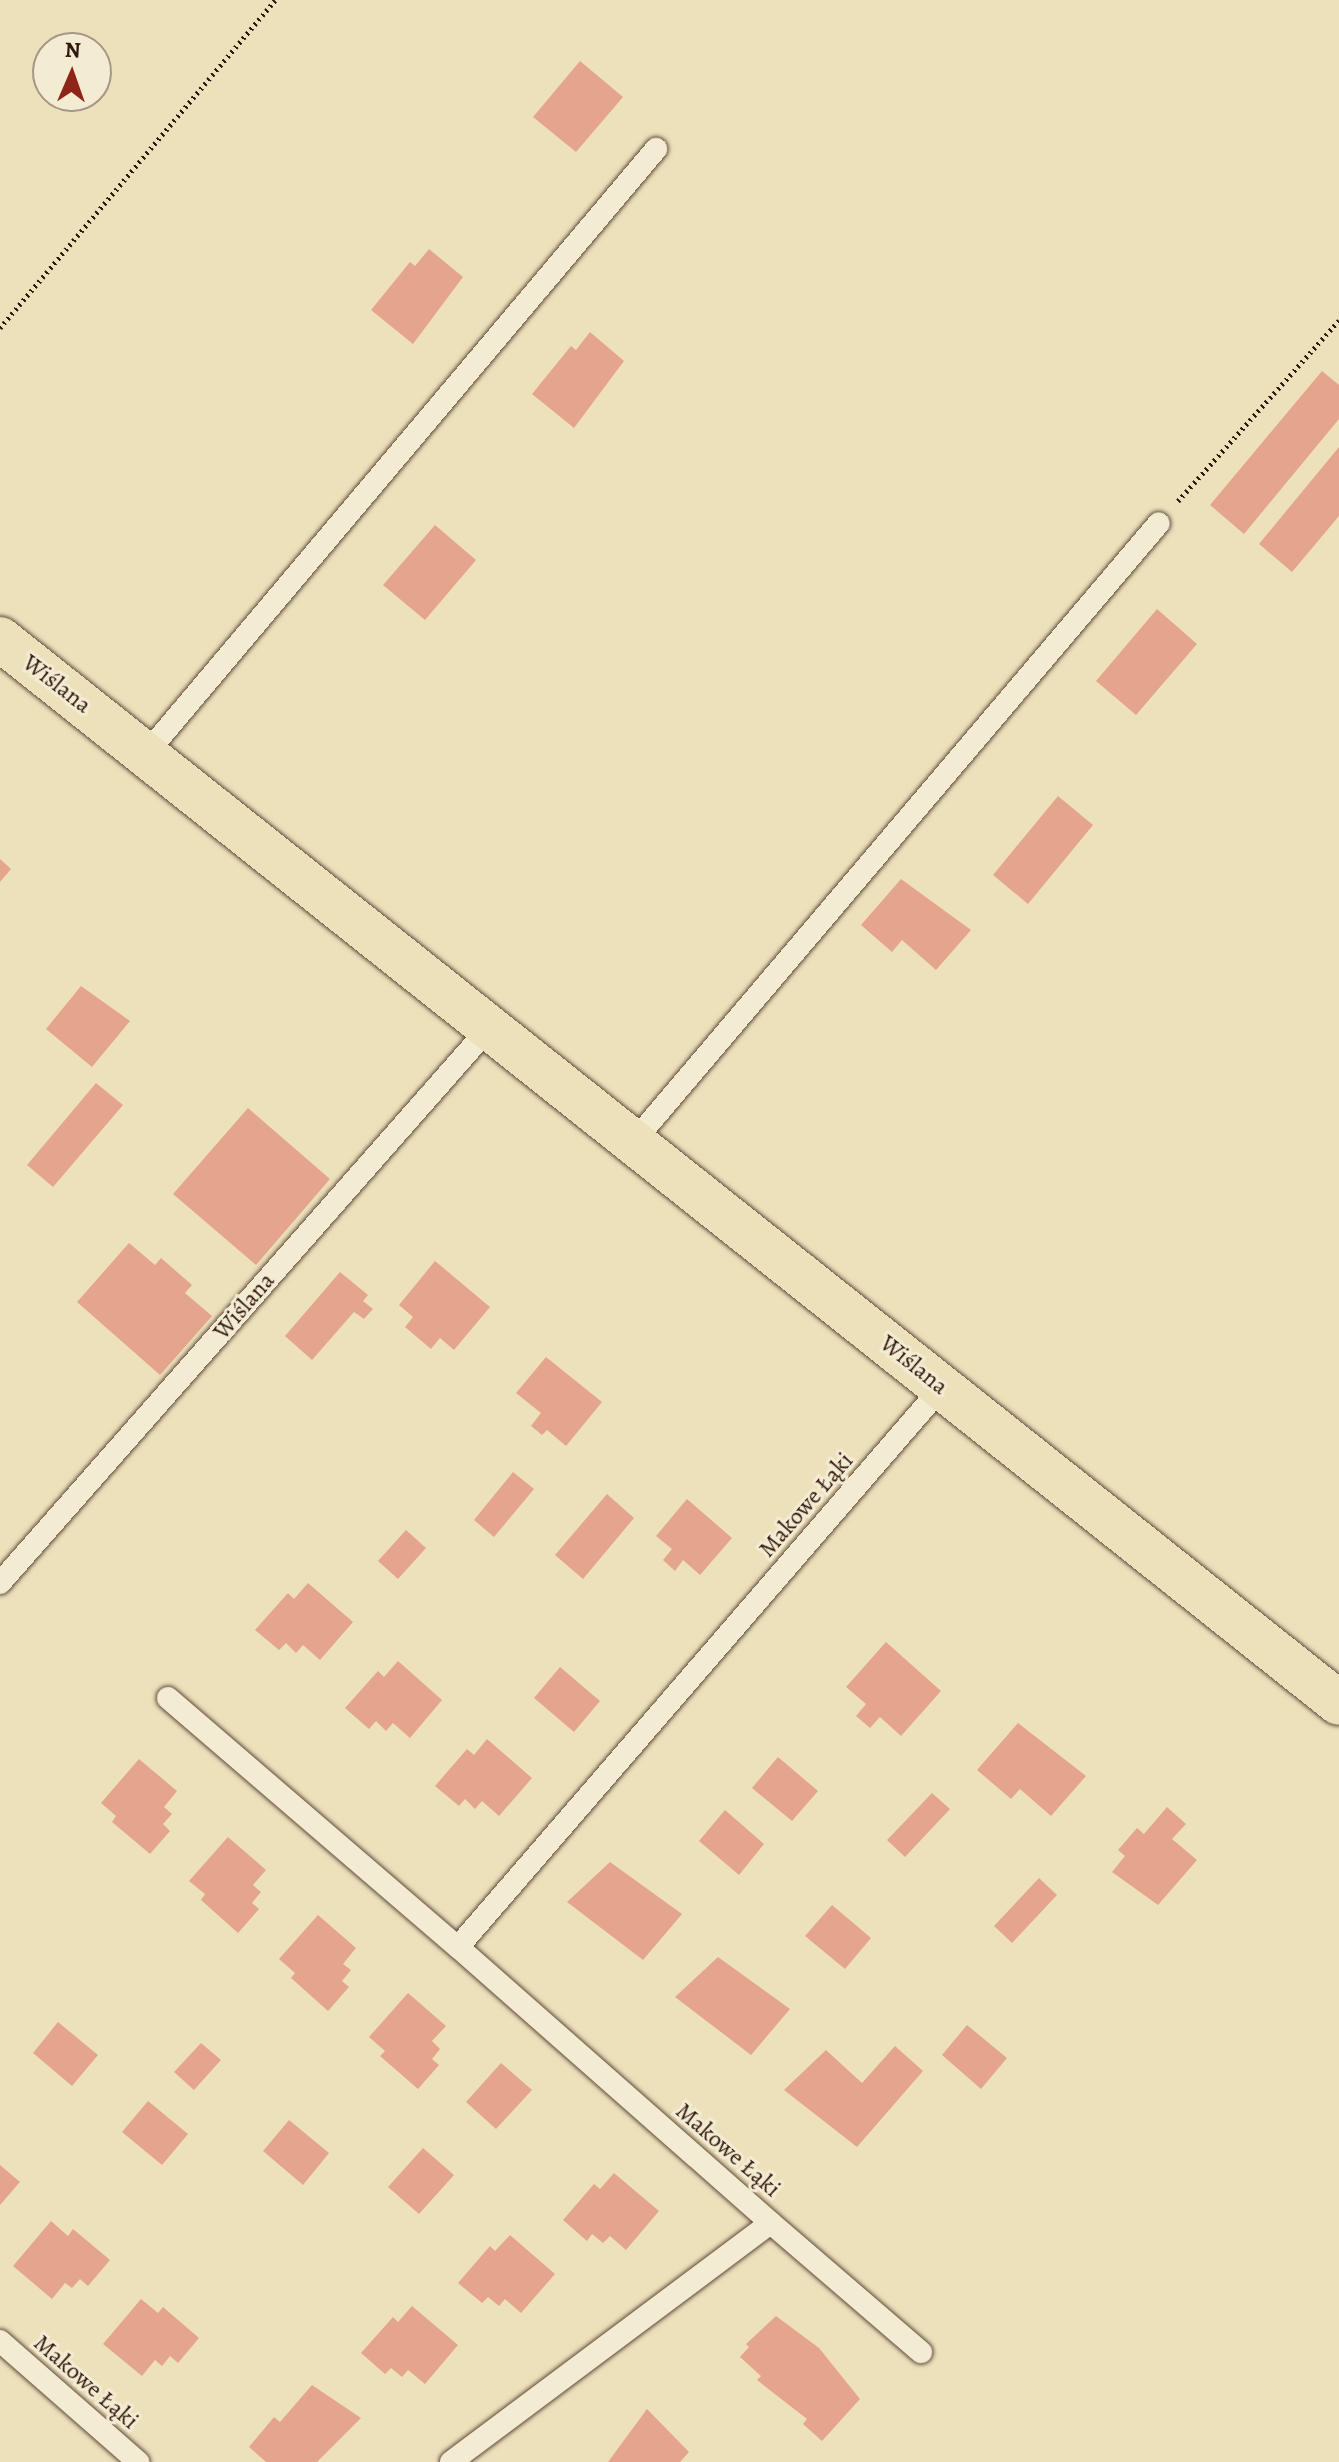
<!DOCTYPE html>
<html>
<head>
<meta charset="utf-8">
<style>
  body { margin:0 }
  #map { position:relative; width:1339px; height:2462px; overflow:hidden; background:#ede1bc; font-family:Alegreya,serif }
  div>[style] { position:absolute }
  .building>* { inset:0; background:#e4a58c }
  .path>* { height:5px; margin-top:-2.5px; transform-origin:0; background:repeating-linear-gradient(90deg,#31180e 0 2px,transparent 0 6px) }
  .roads { filter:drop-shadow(0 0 2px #604a3a) drop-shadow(0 0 2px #604a3a) }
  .lane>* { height:22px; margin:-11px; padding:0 11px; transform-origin:11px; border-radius:11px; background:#f3ecd3 }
  .primary>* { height:44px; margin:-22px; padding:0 22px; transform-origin:22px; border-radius:22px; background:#ede1bc }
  span { translate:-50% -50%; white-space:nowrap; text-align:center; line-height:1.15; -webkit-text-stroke:6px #f3ecd3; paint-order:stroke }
  .street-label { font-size:24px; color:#31180e }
  .north { position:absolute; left:32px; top:32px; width:80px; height:80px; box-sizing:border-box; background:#f3ecd3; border:2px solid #a59784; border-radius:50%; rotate:2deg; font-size:22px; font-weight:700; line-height:32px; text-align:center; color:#31180e }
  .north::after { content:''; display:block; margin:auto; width:28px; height:36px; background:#8f2418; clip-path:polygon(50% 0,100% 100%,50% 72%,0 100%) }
</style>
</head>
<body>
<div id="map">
  <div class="building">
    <i style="clip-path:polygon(580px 61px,623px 97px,576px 152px,533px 117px)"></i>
    <i style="clip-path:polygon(429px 249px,463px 277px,413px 344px,371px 310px,410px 262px,415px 266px)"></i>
    <i style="clip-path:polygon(590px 332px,624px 361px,574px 428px,532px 394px,571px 346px,576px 350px)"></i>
    <i style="clip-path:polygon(1322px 371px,1339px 385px,1339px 419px,1244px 534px,1210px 505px)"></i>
    <i style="clip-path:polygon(1339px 447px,1339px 516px,1292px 572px,1259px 544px)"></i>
    <i style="clip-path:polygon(435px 525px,476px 560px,425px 620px,383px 585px)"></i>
    <i style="clip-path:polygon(1157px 609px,1197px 644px,1136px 715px,1096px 681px)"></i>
    <i style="clip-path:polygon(1058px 796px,1093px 825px,1028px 904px,993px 875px)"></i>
    <i style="clip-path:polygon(0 859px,11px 869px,0 882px)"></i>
    <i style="clip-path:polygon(901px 879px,971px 930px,936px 970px,902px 940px,892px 952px,861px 925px)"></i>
    <i style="clip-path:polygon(81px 986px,130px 1021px,92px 1067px,46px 1029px)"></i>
    <i style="clip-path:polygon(96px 1083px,123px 1105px,53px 1187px,27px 1165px)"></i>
    <i style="clip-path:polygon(248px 1108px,330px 1179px,256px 1265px,173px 1194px)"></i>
    <i style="clip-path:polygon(129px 1243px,155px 1265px,161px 1258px,192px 1285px,185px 1293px,212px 1316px,160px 1375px,77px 1302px)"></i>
    <i style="clip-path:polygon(435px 1261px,490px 1307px,454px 1350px,440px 1338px,431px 1349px,405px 1327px,413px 1317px,399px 1305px)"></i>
    <i style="clip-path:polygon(340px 1272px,368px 1295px,363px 1301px,373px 1309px,364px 1319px,354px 1312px,312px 1360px,285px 1336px)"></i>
    <i style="clip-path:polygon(546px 1357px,602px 1402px,566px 1446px,547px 1430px,542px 1435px,531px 1426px,541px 1413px,516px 1393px)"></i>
    <i style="clip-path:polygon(513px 1472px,534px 1489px,494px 1537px,474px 1520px)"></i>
    <i style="clip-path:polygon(607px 1494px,634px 1518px,583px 1579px,555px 1555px)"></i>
    <i style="clip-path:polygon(687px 1499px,732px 1538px,700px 1575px,683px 1560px,675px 1571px,663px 1560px,672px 1549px,656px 1536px)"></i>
    <i style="clip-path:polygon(406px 1530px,426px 1548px,398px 1579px,378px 1561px)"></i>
    <i style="clip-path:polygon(308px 1583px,353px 1622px,320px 1660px,303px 1645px,296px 1653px,286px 1643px,279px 1650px,255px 1630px,288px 1593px,294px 1599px)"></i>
    <i style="clip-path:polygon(886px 1642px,941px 1691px,901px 1736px,880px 1717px,870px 1728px,856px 1716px,866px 1704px,846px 1687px)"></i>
    <i style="clip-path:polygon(398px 1661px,442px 1700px,410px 1738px,393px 1723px,386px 1731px,376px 1721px,369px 1729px,345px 1708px,378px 1671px,384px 1677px)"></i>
    <i style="clip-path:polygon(560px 1667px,600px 1701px,574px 1732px,534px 1698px)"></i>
    <i style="clip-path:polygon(1018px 1723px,1086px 1776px,1051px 1816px,1020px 1789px,1011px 1799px,977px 1770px)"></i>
    <i style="clip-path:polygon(487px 1739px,532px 1778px,499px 1816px,482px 1801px,475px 1809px,465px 1799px,459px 1806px,435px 1786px,467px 1749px,474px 1755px)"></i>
    <i style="clip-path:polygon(778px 1757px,818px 1791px,792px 1821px,752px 1788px)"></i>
    <i style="clip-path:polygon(139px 1759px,177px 1791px,164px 1807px,172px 1814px,163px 1824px,170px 1831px,150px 1854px,112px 1822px,116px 1816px,101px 1803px)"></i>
    <i style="clip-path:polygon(932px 1793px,950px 1809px,905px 1857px,887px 1840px)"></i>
    <i style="clip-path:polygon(1167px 1807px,1186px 1824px,1172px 1839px,1197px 1860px,1158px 1905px,1112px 1872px,1125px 1856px,1118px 1850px,1137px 1828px,1144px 1834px)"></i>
    <i style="clip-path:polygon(725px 1810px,764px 1844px,739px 1875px,699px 1841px)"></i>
    <i style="clip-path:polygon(228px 1837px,266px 1870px,253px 1885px,261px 1892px,252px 1903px,259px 1909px,238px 1933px,201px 1900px,205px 1894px,189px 1881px)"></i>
    <i style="clip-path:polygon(610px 1862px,682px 1914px,643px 1960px,567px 1902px)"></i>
    <i style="clip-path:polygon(1039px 1878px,1057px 1895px,1012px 1943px,994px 1926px)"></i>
    <i style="clip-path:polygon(832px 1905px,871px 1938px,845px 1969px,805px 1936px)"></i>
    <i style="clip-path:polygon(318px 1915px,356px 1948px,343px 1964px,351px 1970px,342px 1981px,349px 1987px,328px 2011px,291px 1978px,295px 1973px,279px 1959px)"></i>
    <i style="clip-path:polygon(718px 1957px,790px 2009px,751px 2055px,675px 1997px)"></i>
    <i style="clip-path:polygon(408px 1993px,446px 2026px,432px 2041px,440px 2049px,432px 2059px,439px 2065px,418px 2089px,380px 2056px,385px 2051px,369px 2037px)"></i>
    <i style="clip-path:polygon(58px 2022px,98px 2055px,72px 2086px,33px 2053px)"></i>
    <i style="clip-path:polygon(967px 2025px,1007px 2058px,981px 2089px,942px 2055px)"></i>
    <i style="clip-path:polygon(201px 2043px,221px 2060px,194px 2090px,174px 2072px)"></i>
    <i style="clip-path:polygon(895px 2046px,923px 2071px,857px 2147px,784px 2090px,826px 2050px,862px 2083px)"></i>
    <i style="clip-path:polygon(501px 2063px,532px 2090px,496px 2129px,466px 2102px)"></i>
    <i style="clip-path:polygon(148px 2101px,188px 2134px,162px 2165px,122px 2132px)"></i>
    <i style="clip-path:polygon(289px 2120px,329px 2153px,303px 2185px,263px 2151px)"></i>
    <i style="clip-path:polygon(423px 2148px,454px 2175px,419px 2214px,388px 2187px)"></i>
    <i style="clip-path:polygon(0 2165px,20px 2182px,0 2205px)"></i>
    <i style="clip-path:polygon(614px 2173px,659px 2211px,626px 2250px,610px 2236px,603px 2243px,592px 2234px,587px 2241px,563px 2220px,594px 2184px,600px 2189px)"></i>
    <i style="clip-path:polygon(51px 2221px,68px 2236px,73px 2229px,110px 2260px,88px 2286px,80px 2279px,72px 2288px,65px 2283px,52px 2299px,13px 2266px)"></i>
    <i style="clip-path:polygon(510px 2235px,555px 2274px,521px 2313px,505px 2299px,499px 2306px,488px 2297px,482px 2303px,458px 2283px,490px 2246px,495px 2251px)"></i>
    <i style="clip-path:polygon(141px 2299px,158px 2313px,163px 2307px,199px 2338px,178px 2363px,170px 2356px,162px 2366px,155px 2360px,142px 2376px,103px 2344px)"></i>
    <i style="clip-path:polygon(412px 2306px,458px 2345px,425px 2384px,408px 2370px,402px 2377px,391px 2368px,385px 2374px,361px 2353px,393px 2317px,398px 2322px)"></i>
    <i style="clip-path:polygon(776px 2316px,819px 2348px,860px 2399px,822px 2441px,803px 2424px,807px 2419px,757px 2380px,761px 2376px,740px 2357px,749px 2347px,746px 2344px)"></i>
    <i style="clip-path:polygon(312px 2385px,361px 2418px,317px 2462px,266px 2462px,249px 2447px,274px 2417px,280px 2422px)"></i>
    <i style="clip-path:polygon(647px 2409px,689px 2452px,680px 2462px,608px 2462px)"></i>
  </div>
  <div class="path">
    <i style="left:0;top:328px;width:428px;rotate:-50deg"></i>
    <i style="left:1178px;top:501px;width:242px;rotate:-48.3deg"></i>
  </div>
  <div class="roads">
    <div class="lane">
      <i style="left:145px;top:755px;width:793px;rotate:-49.86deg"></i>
      <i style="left:635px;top:1140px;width:809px;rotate:-49.66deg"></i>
      <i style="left:0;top:1583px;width:740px;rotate:-48.62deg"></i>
      <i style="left:168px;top:1698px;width:382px;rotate:40.7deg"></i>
      <i style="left:771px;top:2223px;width:198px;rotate:40.7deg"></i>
      <i style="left:0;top:2341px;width:184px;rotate:41.2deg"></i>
      <i style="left:451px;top:2462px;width:399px;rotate:-36.8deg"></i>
      <i style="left:771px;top:2223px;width:417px;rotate:-138.6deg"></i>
      <i style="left:458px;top:1947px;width:740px;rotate:-49.16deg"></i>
    </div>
    <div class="primary">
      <i style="left:0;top:639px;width:1710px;rotate:38.47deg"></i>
    </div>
  </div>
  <div class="street-label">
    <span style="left:57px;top:684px;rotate:38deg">Wiślana</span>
    <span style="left:244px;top:1306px;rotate:-49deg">Wiślana</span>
    <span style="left:914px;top:1365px;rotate:39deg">Wiślana</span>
    <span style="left:806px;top:1505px;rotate:-49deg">Makowe Łąki</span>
    <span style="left:728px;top:2150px;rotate:41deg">Makowe Łąki</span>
    <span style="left:86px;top:2382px;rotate:41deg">Makowe Łąki</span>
  </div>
  <div class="north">N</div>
</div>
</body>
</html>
